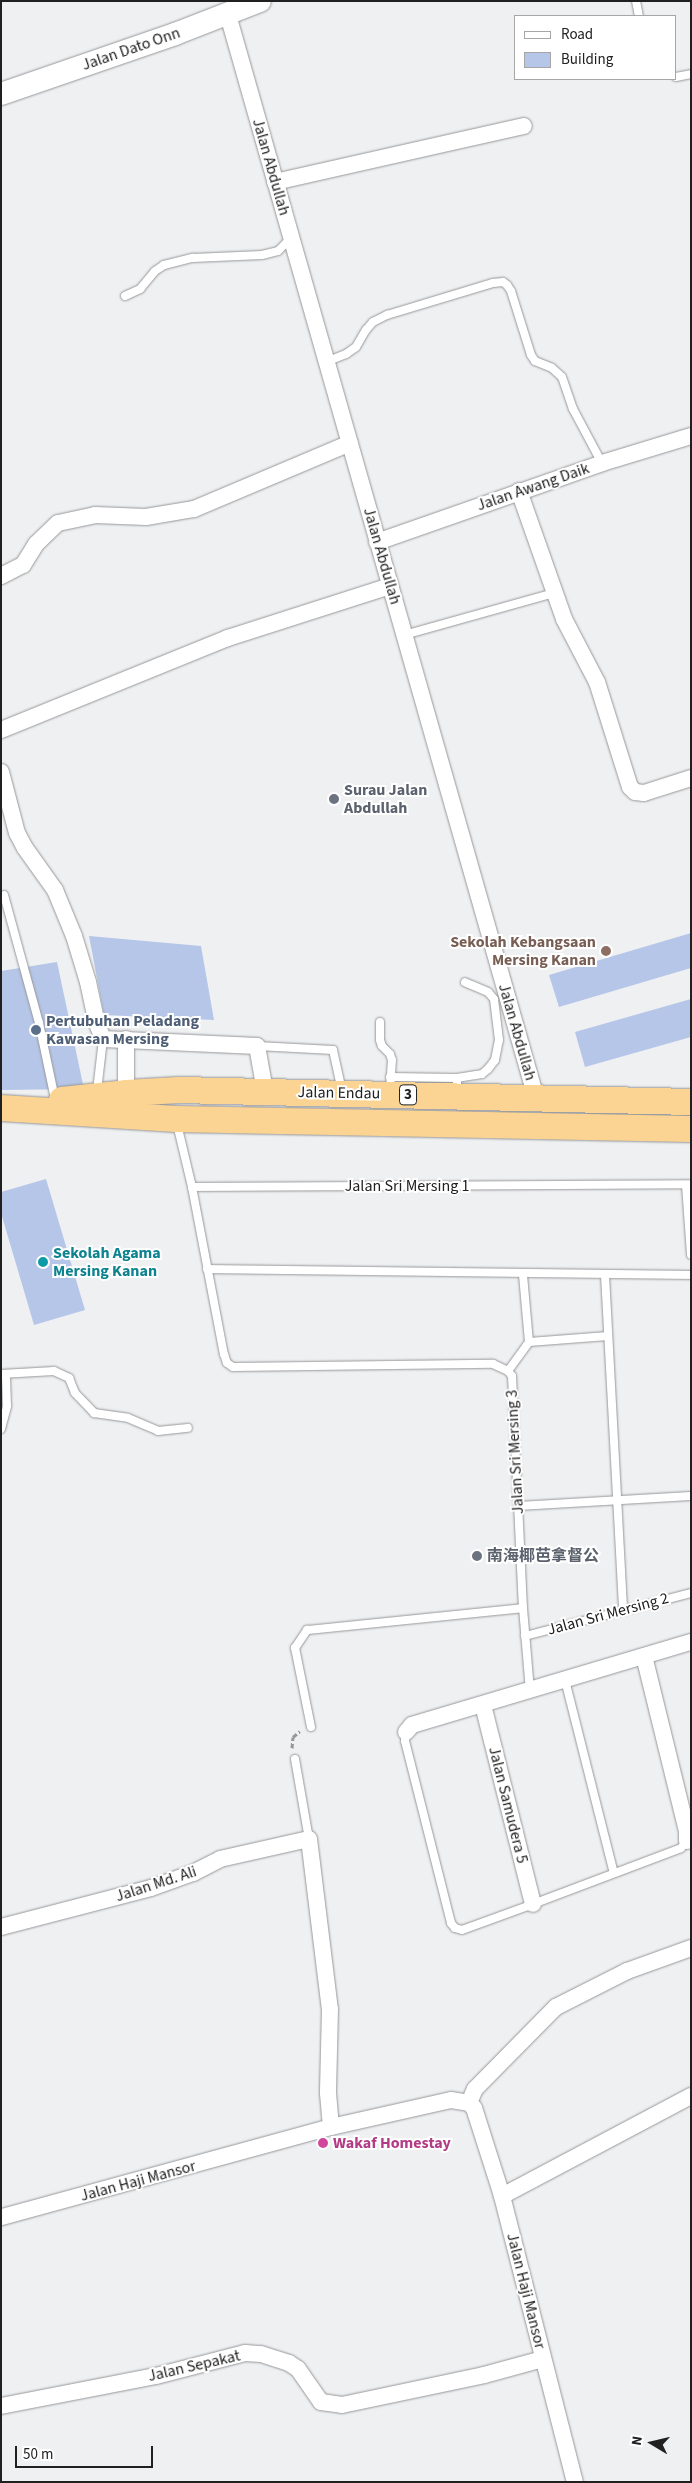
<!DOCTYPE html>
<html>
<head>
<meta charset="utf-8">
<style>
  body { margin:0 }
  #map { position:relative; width:692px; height:2483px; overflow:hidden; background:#eff0f2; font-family:"Source Sans 3","Noto Sans SC",sans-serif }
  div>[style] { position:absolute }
  .building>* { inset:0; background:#b6c6e8 }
  .path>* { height:3px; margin-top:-1.5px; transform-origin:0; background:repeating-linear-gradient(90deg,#969798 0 5px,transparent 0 7.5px) }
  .roads { filter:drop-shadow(0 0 1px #969799) drop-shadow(0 0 1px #969799) }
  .service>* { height:8px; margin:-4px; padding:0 4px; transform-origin:4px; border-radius:4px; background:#fff }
  .minor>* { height:16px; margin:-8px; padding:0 8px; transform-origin:8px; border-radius:8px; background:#fff }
  .secondary>* { height:22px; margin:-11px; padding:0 11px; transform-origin:11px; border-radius:11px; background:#fff }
  .trunk>* { height:26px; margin:-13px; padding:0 13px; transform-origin:13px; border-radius:13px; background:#fbd393 }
  .dots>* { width:14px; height:14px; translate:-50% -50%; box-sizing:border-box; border:2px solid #fff; border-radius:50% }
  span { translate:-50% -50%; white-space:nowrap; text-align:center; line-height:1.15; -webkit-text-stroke:4px #fff; paint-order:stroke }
  .shield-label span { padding:1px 4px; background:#fff; border:1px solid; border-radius:4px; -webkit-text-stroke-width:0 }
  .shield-label { font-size:15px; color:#202021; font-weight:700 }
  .street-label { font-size:16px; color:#202021 }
  .worship-label { font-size:16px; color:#5b616d; font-weight:700 }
  .left { translate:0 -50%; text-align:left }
  .education-label { font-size:16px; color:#785e54; font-weight:700 }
  .right { translate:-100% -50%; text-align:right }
  .service-label { font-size:16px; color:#4e5e75; font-weight:700 }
  .culture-label { font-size:16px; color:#0d838f; font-weight:700 }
  .hotel-label { font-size:16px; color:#b23c85; font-weight:700 }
  .frame { position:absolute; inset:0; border:2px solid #202021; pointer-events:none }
  .legend { position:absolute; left:514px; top:15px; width:162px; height:65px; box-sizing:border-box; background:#fff; border:1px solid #a6a6a6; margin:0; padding:6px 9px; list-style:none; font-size:15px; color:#202021 }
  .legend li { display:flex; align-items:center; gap:10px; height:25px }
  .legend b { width:25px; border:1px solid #a6a6a6 }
  .north { position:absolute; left:627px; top:2418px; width:50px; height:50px; -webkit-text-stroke:4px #fff; paint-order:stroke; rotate:279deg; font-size:14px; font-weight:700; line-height:20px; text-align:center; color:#202021 }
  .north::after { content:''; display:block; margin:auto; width:18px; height:22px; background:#202021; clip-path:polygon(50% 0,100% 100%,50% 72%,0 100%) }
  .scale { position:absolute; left:15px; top:2446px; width:138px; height:22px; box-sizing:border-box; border:2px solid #202021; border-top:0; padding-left:6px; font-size:15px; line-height:18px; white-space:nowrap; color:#202021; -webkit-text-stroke:4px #fff; paint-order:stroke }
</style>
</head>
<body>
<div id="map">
  <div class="building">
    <i style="clip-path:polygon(691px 933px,691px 968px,559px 1007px,549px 975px)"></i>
    <i style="clip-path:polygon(89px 936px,201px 946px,214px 1020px,104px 1015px)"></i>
    <i style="clip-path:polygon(57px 962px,84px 1089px,1px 1090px,1px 971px)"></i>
    <i style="clip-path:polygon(691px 999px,691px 1037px,585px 1067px,575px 1032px)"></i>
    <i style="clip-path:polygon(46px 1179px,85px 1310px,34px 1325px,1px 1213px,1px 1192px)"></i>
  </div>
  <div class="path">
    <i style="left:292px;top:1748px;width:11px;rotate:-85deg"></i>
    <i style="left:293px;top:1737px;width:9px;rotate:-41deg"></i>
  </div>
  <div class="roads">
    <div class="service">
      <i style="left:636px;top:1px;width:15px;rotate:79deg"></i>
      <i style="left:676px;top:77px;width:15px;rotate:-11deg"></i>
      <i style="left:125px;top:296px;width:17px;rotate:-25deg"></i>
      <i style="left:140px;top:289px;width:23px;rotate:-50deg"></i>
      <i style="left:155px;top:271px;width:11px;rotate:-34deg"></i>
      <i style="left:164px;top:265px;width:30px;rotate:-14deg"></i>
      <i style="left:193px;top:258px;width:69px;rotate:-2.5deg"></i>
      <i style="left:262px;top:255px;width:16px;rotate:-14deg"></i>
      <i style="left:278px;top:251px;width:18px;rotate:-45deg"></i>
      <i style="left:326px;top:362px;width:22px;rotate:-22deg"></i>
      <i style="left:346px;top:354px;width:12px;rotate:-35deg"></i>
      <i style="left:356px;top:347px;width:20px;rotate:-60deg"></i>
      <i style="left:366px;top:330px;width:11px;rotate:-49deg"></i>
      <i style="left:373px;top:322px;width:16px;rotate:-27deg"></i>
      <i style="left:387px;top:315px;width:111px;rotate:-16.8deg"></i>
      <i style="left:493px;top:283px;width:10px;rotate:-6deg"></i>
      <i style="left:503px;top:282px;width:5px;rotate:37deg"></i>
      <i style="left:507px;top:285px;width:7px;rotate:56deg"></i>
      <i style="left:511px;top:291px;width:67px;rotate:72.6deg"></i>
      <i style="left:531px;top:355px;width:7px;rotate:56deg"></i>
      <i style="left:535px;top:361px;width:18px;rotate:22deg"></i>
      <i style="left:552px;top:368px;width:13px;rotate:42deg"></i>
      <i style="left:562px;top:377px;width:34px;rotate:71deg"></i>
      <i style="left:573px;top:409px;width:61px;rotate:61.8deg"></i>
      <i style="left:404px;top:635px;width:156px;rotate:-15.6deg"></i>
      <i style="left:4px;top:895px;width:133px;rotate:74.7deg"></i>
      <i style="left:39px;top:1023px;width:78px;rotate:78.1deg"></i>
      <i style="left:380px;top:1022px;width:18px;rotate:90deg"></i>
      <i style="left:380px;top:1040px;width:6px;rotate:72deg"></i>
      <i style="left:382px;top:1046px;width:11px;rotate:45deg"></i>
      <i style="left:390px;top:1054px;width:6px;rotate:72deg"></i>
      <i style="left:392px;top:1060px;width:30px;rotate:94deg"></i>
      <i style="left:257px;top:1046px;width:76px;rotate:3deg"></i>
      <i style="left:333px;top:1050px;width:42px;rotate:77.6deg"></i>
      <i style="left:390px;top:1077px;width:67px;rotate:0.9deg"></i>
      <i style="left:97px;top:1091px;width:52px;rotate:-83.4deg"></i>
      <i style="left:457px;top:1092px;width:14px;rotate:-90deg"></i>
      <i style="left:457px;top:1078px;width:25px;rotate:-9deg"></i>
      <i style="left:482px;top:1074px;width:8px;rotate:-40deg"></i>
      <i style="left:488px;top:1069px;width:11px;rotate:-52deg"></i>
      <i style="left:495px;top:1060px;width:20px;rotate:-79deg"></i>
      <i style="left:499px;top:1040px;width:41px;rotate:-97deg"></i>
      <i style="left:494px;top:999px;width:9px;rotate:-131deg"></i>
      <i style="left:488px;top:992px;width:25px;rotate:-157deg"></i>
      <i style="left:177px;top:1124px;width:65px;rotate:76.6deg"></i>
      <i style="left:192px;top:1187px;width:499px;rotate:-0.3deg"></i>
      <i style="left:686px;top:1185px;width:70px;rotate:85.9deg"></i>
      <i style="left:192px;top:1187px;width:170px;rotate:79.2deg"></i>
      <i style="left:224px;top:1354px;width:9px;rotate:72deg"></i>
      <i style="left:227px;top:1363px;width:7px;rotate:34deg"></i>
      <i style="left:233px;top:1367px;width:260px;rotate:-0.7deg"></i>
      <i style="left:493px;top:1364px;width:17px;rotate:25deg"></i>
      <i style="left:508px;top:1371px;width:6px;rotate:51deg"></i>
      <i style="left:512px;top:1376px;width:232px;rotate:87.3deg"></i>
      <i style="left:523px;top:1608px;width:83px;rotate:85.2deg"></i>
      <i style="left:207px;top:1269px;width:484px;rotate:0.7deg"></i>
      <i style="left:523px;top:1275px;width:67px;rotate:84.9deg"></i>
      <i style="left:529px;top:1342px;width:79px;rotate:-4.3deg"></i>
      <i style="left:605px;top:1275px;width:336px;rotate:86.9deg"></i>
      <i style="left:508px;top:1371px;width:36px;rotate:-54deg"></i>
      <i style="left:1px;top:1374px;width:53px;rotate:-3.2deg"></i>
      <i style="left:54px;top:1371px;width:17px;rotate:25deg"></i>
      <i style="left:69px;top:1378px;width:16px;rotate:68deg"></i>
      <i style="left:75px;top:1393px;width:28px;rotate:46deg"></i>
      <i style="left:94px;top:1413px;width:34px;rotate:8deg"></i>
      <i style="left:128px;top:1418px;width:33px;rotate:23deg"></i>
      <i style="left:158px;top:1431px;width:30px;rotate:-6deg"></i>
      <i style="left:1px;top:1429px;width:24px;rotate:-75deg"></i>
      <i style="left:7px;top:1406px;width:31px;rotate:-92deg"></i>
      <i style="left:518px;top:1506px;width:173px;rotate:-3.3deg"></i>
      <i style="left:525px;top:1636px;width:171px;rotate:-14.5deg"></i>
      <i style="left:565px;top:1680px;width:199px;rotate:75.8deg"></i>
      <i style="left:311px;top:1727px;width:81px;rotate:-101.4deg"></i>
      <i style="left:295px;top:1648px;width:22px;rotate:-56deg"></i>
      <i style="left:307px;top:1630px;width:217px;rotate:-5.8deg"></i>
      <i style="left:406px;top:1732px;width:9px;rotate:96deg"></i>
      <i style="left:405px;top:1741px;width:188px;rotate:75.8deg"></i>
      <i style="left:451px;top:1923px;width:6px;rotate:51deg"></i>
      <i style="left:455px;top:1928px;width:7px;rotate:16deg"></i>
      <i style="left:462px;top:1930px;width:76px;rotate:-20.1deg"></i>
      <i style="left:533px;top:1904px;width:158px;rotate:-20.7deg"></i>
      <i style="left:681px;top:1848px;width:9px;rotate:-49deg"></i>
      <i style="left:295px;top:1759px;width:81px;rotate:80.1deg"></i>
    </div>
    <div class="minor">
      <i style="left:228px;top:15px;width:1126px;rotate:74.12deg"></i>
      <i style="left:275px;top:182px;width:255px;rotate:-12.7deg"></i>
      <i style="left:519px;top:491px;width:136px;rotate:70.6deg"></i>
      <i style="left:564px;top:619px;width:71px;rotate:62.4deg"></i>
      <i style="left:597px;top:682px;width:110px;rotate:72.6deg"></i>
      <i style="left:630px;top:787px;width:7px;rotate:45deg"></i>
      <i style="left:635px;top:792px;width:9px;rotate:6deg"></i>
      <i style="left:644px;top:793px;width:49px;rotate:-17.7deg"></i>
      <i style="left:377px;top:542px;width:238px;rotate:-19.3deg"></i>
      <i style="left:602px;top:463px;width:93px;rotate:-16.9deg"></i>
      <i style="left:1px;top:576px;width:25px;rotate:-27deg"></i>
      <i style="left:23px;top:565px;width:25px;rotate:-58deg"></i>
      <i style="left:36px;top:544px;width:30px;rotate:-44deg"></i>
      <i style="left:58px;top:523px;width:38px;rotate:-12deg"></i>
      <i style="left:95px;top:515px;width:51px;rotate:2.2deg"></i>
      <i style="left:146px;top:517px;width:49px;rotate:-9.5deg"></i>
      <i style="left:194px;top:509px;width:169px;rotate:-22.9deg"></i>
      <i style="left:1px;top:730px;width:245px;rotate:-22.1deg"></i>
      <i style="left:228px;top:638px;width:170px;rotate:-17.8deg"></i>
      <i style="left:1px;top:772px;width:63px;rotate:75.3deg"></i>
      <i style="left:17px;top:833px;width:17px;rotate:62deg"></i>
      <i style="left:25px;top:848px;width:52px;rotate:54.5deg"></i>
      <i style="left:55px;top:890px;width:50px;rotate:67.6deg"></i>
      <i style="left:74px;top:936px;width:48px;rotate:73.1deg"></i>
      <i style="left:88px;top:982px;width:40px;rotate:78deg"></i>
      <i style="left:96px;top:1021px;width:19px;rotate:69deg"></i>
      <i style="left:103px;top:1039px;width:154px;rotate:2.6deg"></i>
      <i style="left:257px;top:1046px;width:46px;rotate:79.9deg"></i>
      <i style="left:126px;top:1039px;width:54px;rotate:90deg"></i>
      <i style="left:126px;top:1093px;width:9px;rotate:63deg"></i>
      <i style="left:644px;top:1656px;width:180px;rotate:76.2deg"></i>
      <i style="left:687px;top:1831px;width:10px;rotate:90deg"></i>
      <i style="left:483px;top:1705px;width:205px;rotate:75.9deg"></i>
      <i style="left:406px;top:1732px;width:9px;rotate:-49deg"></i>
      <i style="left:412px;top:1725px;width:291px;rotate:-16.6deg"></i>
      <i style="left:1px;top:1927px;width:155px;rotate:-14.6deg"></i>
      <i style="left:151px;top:1888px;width:45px;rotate:-19.7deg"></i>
      <i style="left:193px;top:1873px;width:30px;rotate:-27deg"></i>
      <i style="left:220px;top:1859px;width:91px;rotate:-12.7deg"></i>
      <i style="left:309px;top:1839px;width:171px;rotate:83deg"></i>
      <i style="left:330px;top:2009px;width:84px;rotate:91.4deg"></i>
      <i style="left:328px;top:2093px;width:34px;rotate:85deg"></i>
      <i style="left:331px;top:2127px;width:342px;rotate:164.7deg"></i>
      <i style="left:469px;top:2103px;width:15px;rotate:-67deg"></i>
      <i style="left:475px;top:2089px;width:115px;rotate:-45.4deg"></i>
      <i style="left:556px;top:2007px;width:80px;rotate:-26.9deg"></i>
      <i style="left:627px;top:1971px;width:68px;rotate:-19.8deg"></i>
      <i style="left:331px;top:2127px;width:123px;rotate:-12.7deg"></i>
      <i style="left:451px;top:2100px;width:18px;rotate:9deg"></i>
      <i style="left:469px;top:2103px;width:7px;rotate:45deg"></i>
      <i style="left:474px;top:2108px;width:92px;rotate:72.3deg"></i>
      <i style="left:502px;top:2196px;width:295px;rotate:75.7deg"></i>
      <i style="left:502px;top:2196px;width:214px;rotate:-27.9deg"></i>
      <i style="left:1px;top:2406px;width:158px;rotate:-11deg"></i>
      <i style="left:156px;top:2376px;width:92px;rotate:-14.5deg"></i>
      <i style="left:245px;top:2353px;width:16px;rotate:4deg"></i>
      <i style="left:261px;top:2354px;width:29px;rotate:18deg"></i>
      <i style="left:289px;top:2363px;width:11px;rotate:34deg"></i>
      <i style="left:298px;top:2369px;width:40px;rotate:55.1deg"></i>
      <i style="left:321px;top:2402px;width:21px;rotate:8deg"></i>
      <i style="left:342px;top:2405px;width:145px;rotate:-11.9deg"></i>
      <i style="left:484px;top:2375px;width:61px;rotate:-15.2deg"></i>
    </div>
    <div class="secondary">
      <i style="left:1px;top:94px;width:184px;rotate:-19deg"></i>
      <i style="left:175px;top:34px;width:91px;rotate:-21.2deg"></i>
    </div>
    <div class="trunk">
      <i style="left:62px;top:1100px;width:64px;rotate:-6.2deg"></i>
      <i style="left:126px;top:1093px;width:53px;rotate:-3.2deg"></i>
      <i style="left:179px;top:1090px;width:512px;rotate:1.34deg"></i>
      <i style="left:1px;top:1108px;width:175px;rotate:3.6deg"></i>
      <i style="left:176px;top:1119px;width:515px;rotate:1.11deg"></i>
    </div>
  </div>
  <div class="dots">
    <i style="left:334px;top:799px;background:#6b7280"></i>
    <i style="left:606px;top:951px;background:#8d6e63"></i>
    <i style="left:36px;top:1030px;background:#5c6f8a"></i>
    <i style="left:43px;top:1262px;background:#0f9aa8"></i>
    <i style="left:477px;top:1556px;background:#6b7280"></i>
    <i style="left:323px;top:2143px;background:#d1479c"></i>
  </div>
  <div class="shield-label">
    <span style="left:408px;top:1095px">3</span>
  </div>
  <div class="street-label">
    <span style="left:131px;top:49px;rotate:-19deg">Jalan Dato Onn</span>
    <span style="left:271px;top:167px;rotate:74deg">Jalan Abdullah</span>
    <span style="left:533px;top:487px;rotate:-19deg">Jalan Awang Daik</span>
    <span style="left:382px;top:556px;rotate:74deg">Jalan Abdullah</span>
    <span style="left:517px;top:1032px;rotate:74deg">Jalan Abdullah</span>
    <span style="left:339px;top:1093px;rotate:1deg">Jalan Endau</span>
    <span style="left:407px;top:1186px">Jalan Sri Mersing 1</span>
    <span style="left:515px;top:1452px;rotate:-93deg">Jalan Sri Mersing 3</span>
    <span style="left:608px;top:1614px;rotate:-15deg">Jalan Sri Mersing 2</span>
    <span style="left:508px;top:1805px;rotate:76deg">Jalan Samudera 5</span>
    <span style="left:156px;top:1884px;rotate:-18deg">Jalan Md. Ali</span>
    <span style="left:138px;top:2181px;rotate:-15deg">Jalan Haji Mansor</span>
    <span style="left:526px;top:2291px;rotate:76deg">Jalan Haji Mansor</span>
    <span style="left:194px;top:2366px;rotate:-13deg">Jalan Sepakat</span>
  </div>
  <div class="worship-label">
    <span class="left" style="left:344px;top:799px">Surau Jalan<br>Abdullah</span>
    <span class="left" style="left:487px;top:1556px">南海椰芭拿督公</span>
  </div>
  <div class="education-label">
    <span class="right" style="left:596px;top:951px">Sekolah Kebangsaan<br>Mersing Kanan</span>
  </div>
  <div class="service-label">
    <span class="left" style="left:46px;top:1030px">Pertubuhan Peladang<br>Kawasan Mersing</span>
  </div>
  <div class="culture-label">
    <span class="left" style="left:53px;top:1262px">Sekolah Agama<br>Mersing Kanan</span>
  </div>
  <div class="hotel-label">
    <span class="left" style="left:333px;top:2143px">Wakaf Homestay</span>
  </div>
  <div class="frame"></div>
  <ul class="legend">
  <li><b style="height:6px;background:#fff"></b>Road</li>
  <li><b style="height:14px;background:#b6c6e8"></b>Building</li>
  </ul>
  <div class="north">N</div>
  <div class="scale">50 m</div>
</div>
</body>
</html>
